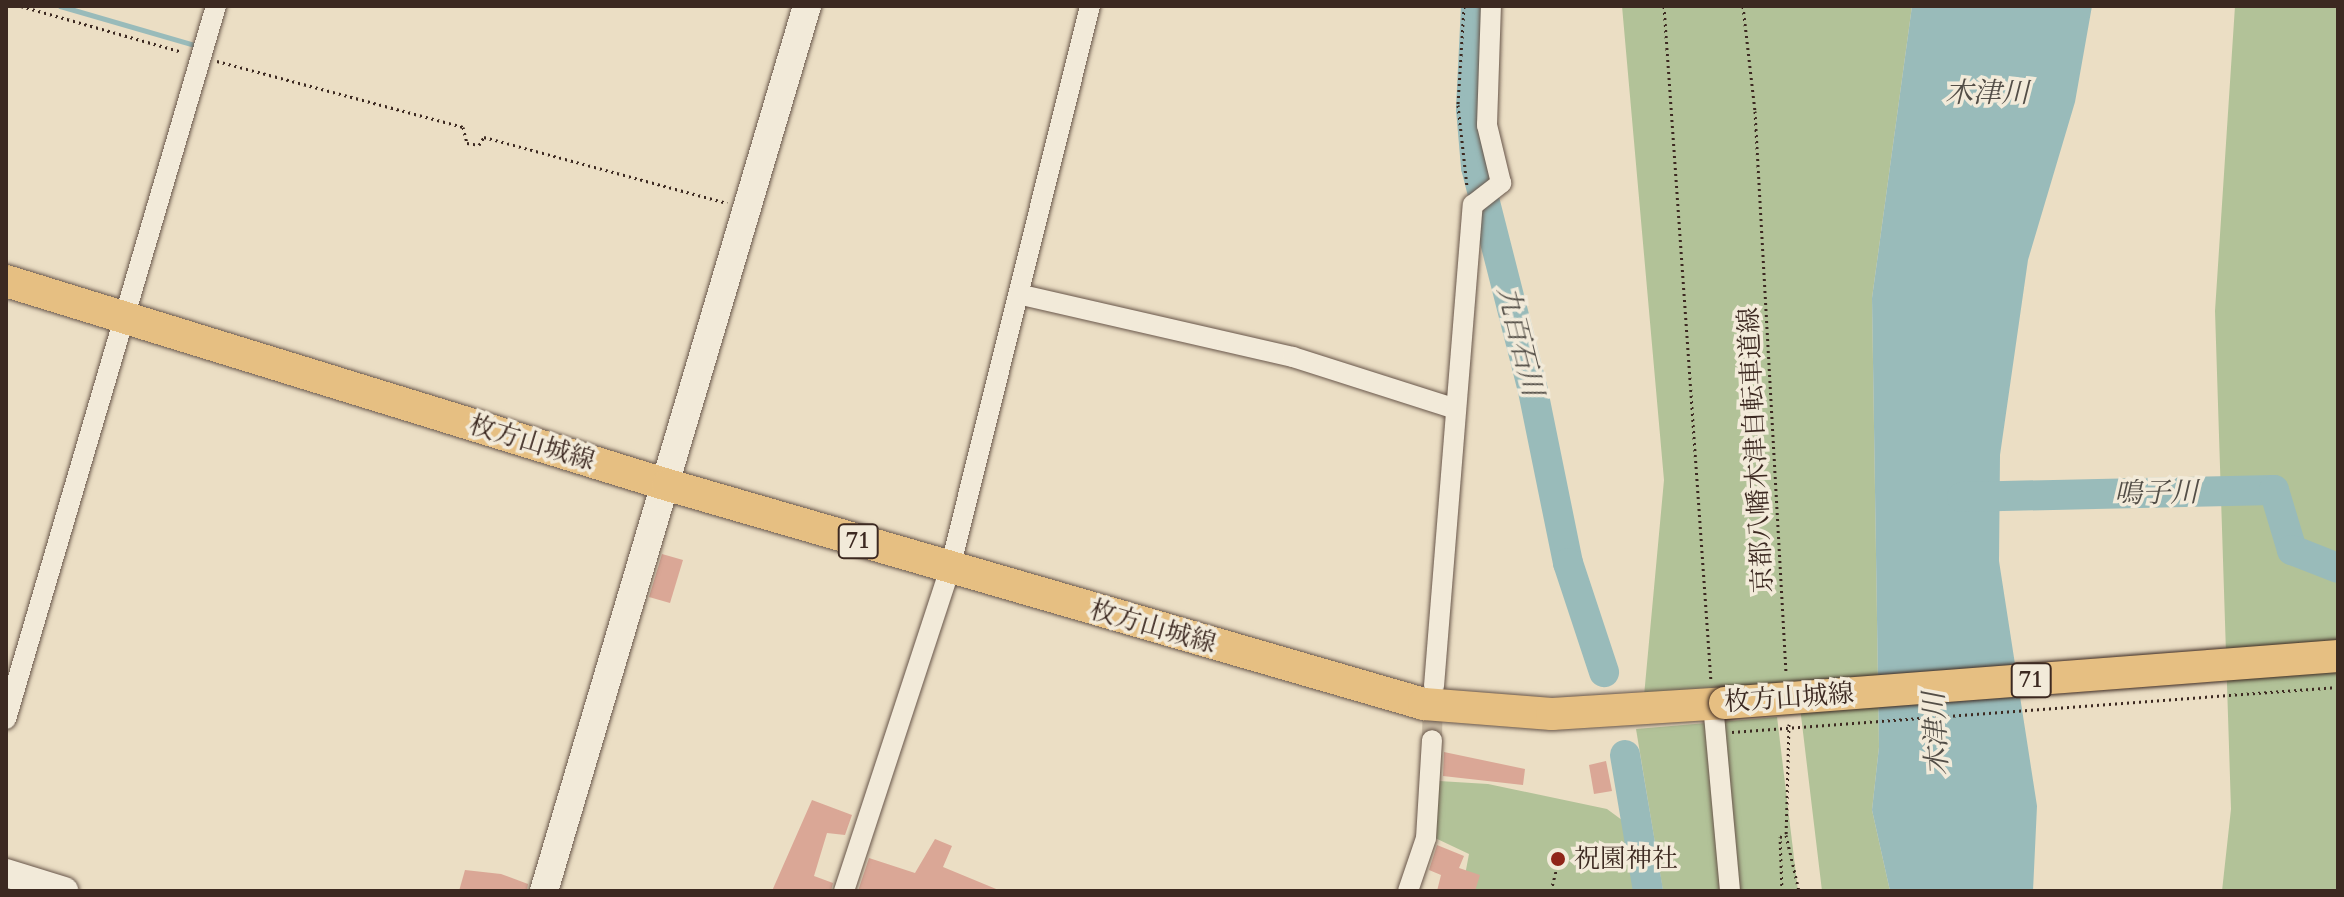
<!DOCTYPE html>
<html>
<head>
<meta charset="utf-8">
<style>
  body { margin:0 }
  #map { position:relative; width:2344px; height:897px; overflow:hidden; background:#ebdec4; font-family:Cardo,"Noto Serif JP",serif }
  div>[style] { position:absolute }
  .green>* { inset:0; background:#b2c298 }
  .water>* { inset:0; background:#99bbba }
  .stream>* { height:5px; margin:-2.5px; padding:0 2.5px; transform-origin:2.5px; border-radius:2.5px; background:#99bbba }
  .river>* { height:30px; margin:-15px; padding:0 15px; transform-origin:15px; border-radius:15px; background:#99bbba }
  .building>* { inset:0; background:#daa796 }
  .street-tunnel>* { height:20px; margin-top:-10px; transform-origin:0; background:repeating-linear-gradient(90deg,#c8baa3 0 20px,transparent 0 30px) }
  .path>* { height:3px; margin-top:-1.5px; transform-origin:0; background:repeating-linear-gradient(90deg,#3c2921 0 2px,transparent 0 6px) }
  .roads { filter:drop-shadow(0 0 2px #68564a) drop-shadow(0 0 2px #68564a) }
  .street>* { height:20px; margin:-10px; padding:0 10px; transform-origin:10px; border-radius:10px; background:#f2ead9 }
  .secondary>* { height:28px; margin:-14px; padding:0 14px; transform-origin:14px; border-radius:14px; background:#f2ead9 }
  .primary>* { height:32px; margin:-16px; padding:0 16px; transform-origin:16px; border-radius:16px; background:#e6bf82 }
  .path-bridge>* { height:3px; margin-top:-1.5px; transform-origin:0; background:repeating-linear-gradient(90deg,#3c2921 0 2px,transparent 0 6px) }
  .bridges { filter:drop-shadow(0 0 2px #3c2921) drop-shadow(0 0 2px #3c2921) }
  .primary-bridge>* { height:32px; margin:-16px; padding:0 16px; transform-origin:16px; border-radius:16px; background:#e6bf82 }
  .dots>* { width:22px; height:22px; translate:-50% -50%; box-sizing:border-box; border:4px solid #f2ead9; border-radius:50% }
  span { translate:-50% -50%; white-space:nowrap; text-align:center; line-height:1.15; -webkit-text-stroke:7px #f2ead9; paint-order:stroke }
  .shield-label span { padding:2px 6px; background:#f2ead9; border:2px solid; border-radius:6px; -webkit-text-stroke-width:0 }
  .shield-label { font-size:24px; color:#3c2921; font-weight:700 }
  .street-label { font-size:26px; color:#3c2921 }
  .poi-label { font-size:26px; color:#3c2921 }
  .left { translate:0 -50%; text-align:left }
  .water-label { font-size:28px; color:#534e47; font-style:italic }
  .frame { position:absolute; inset:0; border:8px solid #3c2921; pointer-events:none }
</style>
</head>
<body>
<div id="map">
  <div class="green">
    <i style="clip-path:polygon(1622px 6px,1912px 6px,1872px 298px,1879px 747px,1872px 810px,1890px 891px,1822px 891px,1797px 682px,1644px 696px,1664px 480px)"></i>
    <i style="clip-path:polygon(2235px 6px,2338px 6px,2338px 891px,2222px 891px,2231px 809px,2215px 311px)"></i>
    <i style="clip-path:polygon(1777px 717px,1798px 891px,1663px 891px,1636px 729px)"></i>
    <i style="clip-path:polygon(1439px 781px,1488px 784px,1607px 809px,1626px 823px,1636px 891px,1462px 891px,1469px 854px,1433px 837px)"></i>
  </div>
  <div class="water">
    <i style="clip-path:polygon(1912px 6px,2092px 6px,2075px 102px,2028px 260px,2000px 455px,1999px 561px,2037px 806px,2033px 891px,1890px 891px,1872px 810px,1879px 747px,1872px 298px)"></i>
  </div>
  <div class="stream">
    <i style="left:60px;top:6px;width:144px;rotate:16.2deg"></i>
  </div>
  <div class="river">
    <i style="left:1476px;top:6px;width:103px;rotate:92.8deg"></i>
    <i style="left:1471px;top:109px;width:58px;rotate:85.1deg"></i>
    <i style="left:1476px;top:167px;width:226px;rotate:75.7deg"></i>
    <i style="left:1532px;top:386px;width:181px;rotate:78.5deg"></i>
    <i style="left:1568px;top:563px;width:115px;rotate:71.7deg"></i>
    <i style="left:1962px;top:497px;width:312px;rotate:-1.3deg"></i>
    <i style="left:2274px;top:490px;width:63px;rotate:73.3deg"></i>
    <i style="left:2292px;top:550px;width:49px;rotate:21.4deg"></i>
    <i style="left:1625px;top:755px;width:138px;rotate:80.4deg"></i>
  </div>
  <div class="building">
    <i style="clip-path:polygon(662px 554px,683px 560px,670px 603px,649px 597px)"></i>
    <i style="clip-path:polygon(1444px 752px,1525px 769px,1523px 785px,1443px 776px)"></i>
    <i style="clip-path:polygon(1606px 761px,1612px 791px,1594px 794px,1589px 765px)"></i>
    <i style="clip-path:polygon(812px 800px,852px 815px,845px 835px,827px 833px,814px 876px,833px 883px,831px 891px,772px 891px)"></i>
    <i style="clip-path:polygon(935px 839px,952px 846px,943px 867px,1001px 891px,858px 891px,869px 858px,915px 873px)"></i>
    <i style="clip-path:polygon(1437px 845px,1464px 856px,1459px 868px,1480px 875px,1475px 891px,1437px 891px,1441px 875px,1429px 870px)"></i>
    <i style="clip-path:polygon(465px 870px,501px 874px,528px 884px,527px 891px,459px 891px)"></i>
  </div>
  <div class="street-tunnel">
    <i style="left:1432px;top:740px;width:46px;rotate:-88.8deg"></i>
  </div>
  <div class="path">
    <i style="left:21px;top:6px;width:167px;rotate:15.9deg"></i>
    <i style="left:1464px;top:6px;width:99px;rotate:93.5deg"></i>
    <i style="left:1458px;top:105px;width:82px;rotate:83.7deg"></i>
    <i style="left:1664px;top:6px;width:677px;rotate:86.02deg"></i>
    <i style="left:1743px;top:6px;width:106px;rotate:83.5deg"></i>
    <i style="left:1755px;top:111px;width:563px;rotate:86.84deg"></i>
    <i style="left:217px;top:61px;width:255px;rotate:15deg"></i>
    <i style="left:463px;top:127px;width:16px;rotate:76deg"></i>
    <i style="left:467px;top:143px;width:12px;rotate:9deg"></i>
    <i style="left:479px;top:145px;width:9px;rotate:-58deg"></i>
    <i style="left:484px;top:137px;width:252px;rotate:15.2deg"></i>
    <i style="left:1789px;top:724px;width:111px;rotate:91.5deg"></i>
    <i style="left:1786px;top:835px;width:57px;rotate:76.9deg"></i>
    <i style="left:1551px;top:891px;width:25px;rotate:-76deg"></i>
    <i style="left:1782px;top:891px;width:54px;rotate:-92.1deg"></i>
    <i style="left:1780px;top:837px;width:6px;rotate:-18deg"></i>
  </div>
  <div class="roads">
    <div class="street">
      <i style="left:1022px;top:295px;width:278px;rotate:12.9deg"></i>
      <i style="left:1293px;top:357px;width:168px;rotate:17.7deg"></i>
      <i style="left:1434px;top:686px;width:483px;rotate:-85.4deg"></i>
      <i style="left:1473px;top:205px;width:36px;rotate:-38deg"></i>
      <i style="left:1501px;top:183px;width:60px;rotate:-103.6deg"></i>
      <i style="left:1487px;top:125px;width:119px;rotate:-88.1deg"></i>
      <i style="left:1713px;top:704px;width:188px;rotate:84.8deg"></i>
      <i style="left:6px;top:719px;width:743px;rotate:-73.59deg"></i>
      <i style="left:844px;top:891px;width:340px;rotate:-71.8deg"></i>
      <i style="left:950px;top:568px;width:579px;rotate:-76.01deg"></i>
      <i style="left:1408px;top:891px;width:56px;rotate:-71.2deg"></i>
      <i style="left:1426px;top:838px;width:98px;rotate:-86.5deg"></i>
    </div>
    <div class="secondary">
      <i style="left:6px;top:873px;width:61px;rotate:17.2deg"></i>
      <i style="left:544px;top:891px;width:923px;rotate:-73.45deg"></i>
    </div>
    <div class="primary">
      <i style="left:6px;top:281px;width:693px;rotate:17.13deg"></i>
      <i style="left:668px;top:485px;width:787px;rotate:16.16deg"></i>
      <i style="left:1424px;top:704px;width:128px;rotate:4.5deg"></i>
      <i style="left:1552px;top:714px;width:173px;rotate:-3.6deg"></i>
    </div>
  </div>
  <div class="path-bridge">
    <i style="left:1732px;top:732px;width:608px;rotate:-4.25deg"></i>
  </div>
  <div class="bridges">
    <div class="primary-bridge">
      <i style="left:1725px;top:703px;width:615px;rotate:-4.38deg"></i>
    </div>
  </div>
  <div class="dots">
    <i style="left:1558px;top:859px;background:#8f2418"></i>
  </div>
  <div class="shield-label">
    <span style="left:858px;top:541px">71</span>
    <span style="left:2031px;top:680px">71</span>
  </div>
  <div class="street-label">
    <span style="left:532px;top:443px;rotate:17deg">枚方山城線</span>
    <span style="left:1756px;top:450px;rotate:-93deg">京都八幡木津自転車道線</span>
    <span style="left:1153px;top:627px;rotate:16deg">枚方山城線</span>
    <span style="left:1789px;top:698px;rotate:-4deg">枚方山城線</span>
  </div>
  <div class="poi-label">
    <span class="left" style="left:1574px;top:859px">祝園神社</span>
  </div>
  <div class="water-label">
    <span style="left:1987px;top:93px">木津川</span>
    <span style="left:1520px;top:341px;rotate:76deg">九百石川</span>
    <span style="left:2156px;top:493px;rotate:-1deg">鳴子川</span>
    <span style="left:1936px;top:734px;rotate:-93deg">木津川</span>
  </div>
  <div class="frame"></div>
</div>
</body>
</html>
